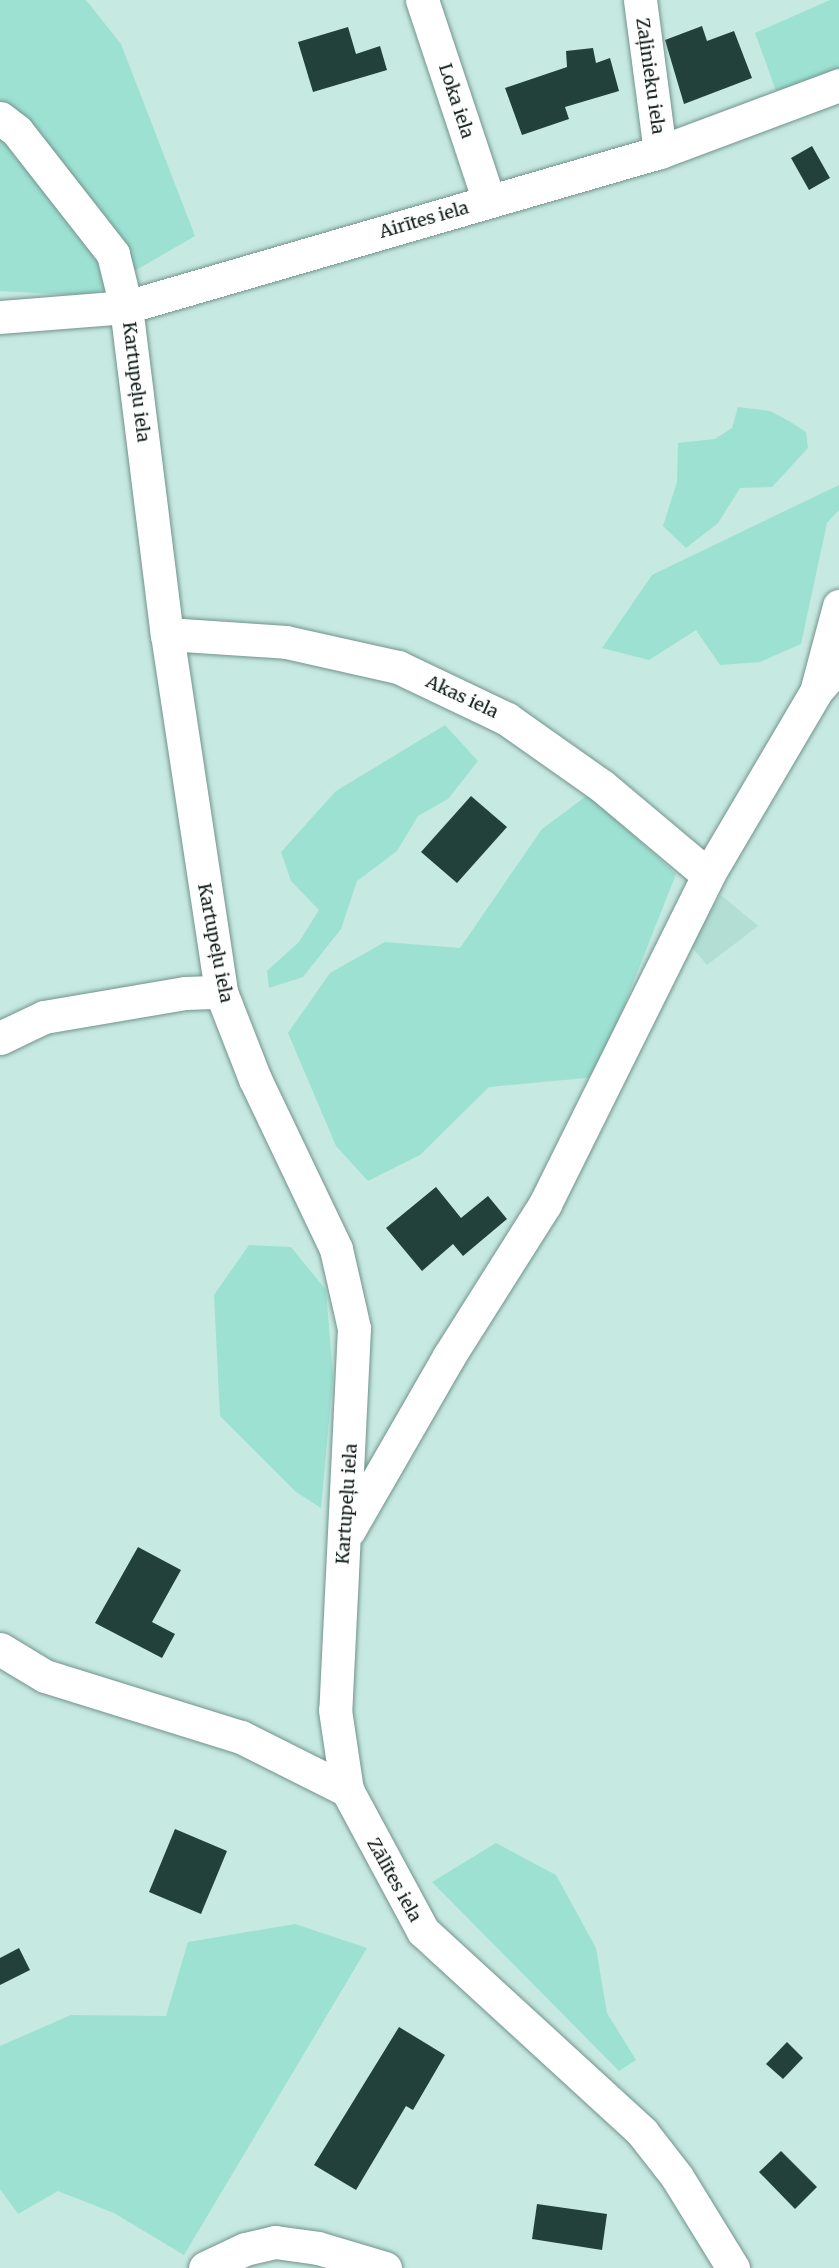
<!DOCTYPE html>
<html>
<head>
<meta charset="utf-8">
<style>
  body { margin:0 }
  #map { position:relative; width:839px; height:2268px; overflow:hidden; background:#c6e9e1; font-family:Merriweather,serif }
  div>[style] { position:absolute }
  .built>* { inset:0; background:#b2ded4 }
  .green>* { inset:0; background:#9de1d3 }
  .building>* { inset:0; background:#23413b }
  .roads { filter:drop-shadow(0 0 2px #72938c) drop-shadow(0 0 2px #72938c) }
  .minor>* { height:33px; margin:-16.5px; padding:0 16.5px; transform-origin:16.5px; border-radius:16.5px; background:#fff }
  span { translate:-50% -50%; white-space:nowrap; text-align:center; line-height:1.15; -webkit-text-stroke:7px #fff; paint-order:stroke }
  .street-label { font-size:18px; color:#0c1917 }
</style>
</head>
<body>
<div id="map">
  <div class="built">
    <i style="clip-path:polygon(721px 895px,758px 926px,707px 965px,690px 945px)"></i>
  </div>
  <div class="green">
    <i style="clip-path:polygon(0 0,86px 0,121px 44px,195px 236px,91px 296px,0 291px)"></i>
    <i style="clip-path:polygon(830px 0,839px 0,839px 72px,776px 91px,755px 33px)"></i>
    <i style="clip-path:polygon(738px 407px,770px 411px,789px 421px,806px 432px,808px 448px,772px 487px,740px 488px,718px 523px,686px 548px,663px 526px,677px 482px,678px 443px,715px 439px,732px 428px)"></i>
    <i style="clip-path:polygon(839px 485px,839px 510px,827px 523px,801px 644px,760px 662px,720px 665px,696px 630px,649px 660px,602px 648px,652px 575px)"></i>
    <i style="clip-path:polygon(445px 725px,478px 761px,448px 799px,418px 816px,397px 851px,357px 881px,341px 929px,303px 977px,269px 988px,267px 971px,299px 942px,319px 910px,291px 881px,281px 852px,336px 791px)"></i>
    <i style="clip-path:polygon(589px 794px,676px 874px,596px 1077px,489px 1087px,420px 1155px,368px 1181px,336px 1146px,288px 1033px,330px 973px,385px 942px,460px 948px,542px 829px)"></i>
    <i style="clip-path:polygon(249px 1245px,291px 1247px,326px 1290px,333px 1377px,321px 1508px,296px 1492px,220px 1416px,214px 1295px)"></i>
    <i style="clip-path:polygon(496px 1843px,556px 1875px,596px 1948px,607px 2013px,636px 2060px,619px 2071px,432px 1882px)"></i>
    <i style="clip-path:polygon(295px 1924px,367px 1948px,184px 2255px,114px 2213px,58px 2191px,18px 2214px,0 2189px,0 2046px,71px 2015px,166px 2016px,188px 1942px)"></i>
  </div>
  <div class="building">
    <i style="clip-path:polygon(702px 26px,707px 41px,734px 31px,752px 78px,684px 104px,665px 40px)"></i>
    <i style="clip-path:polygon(348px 27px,356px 54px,380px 46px,387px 70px,313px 92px,298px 42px)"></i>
    <i style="clip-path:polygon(593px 48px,596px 63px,610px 58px,619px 91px,565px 107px,569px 119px,522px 135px,505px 88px,567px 67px,566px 51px)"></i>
    <i style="clip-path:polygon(812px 146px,830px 178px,809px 190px,791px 158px)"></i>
    <i style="clip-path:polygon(471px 796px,507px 827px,457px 883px,421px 852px)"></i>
    <i style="clip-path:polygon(436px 1187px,461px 1218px,488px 1196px,507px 1219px,463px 1256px,453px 1244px,422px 1271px,386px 1228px)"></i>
    <i style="clip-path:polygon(138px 1547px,181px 1570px,152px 1622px,175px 1634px,162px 1658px,95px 1623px)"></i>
    <i style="clip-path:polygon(175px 1829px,227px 1851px,201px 1914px,149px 1892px)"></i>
    <i style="clip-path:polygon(19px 1948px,30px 1970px,0 1985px,0 1958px)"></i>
    <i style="clip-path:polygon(399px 2027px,445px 2055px,413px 2110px,406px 2106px,356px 2190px,314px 2165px)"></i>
    <i style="clip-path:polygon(787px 2042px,803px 2058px,783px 2079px,766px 2064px)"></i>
    <i style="clip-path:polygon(781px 2151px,817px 2187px,795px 2209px,759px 2172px)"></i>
    <i style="clip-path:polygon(537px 2204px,607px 2214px,602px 2250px,532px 2239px)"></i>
  </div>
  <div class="roads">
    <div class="minor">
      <i style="left:422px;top:0;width:212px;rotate:71.6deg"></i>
      <i style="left:640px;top:0;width:153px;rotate:82.5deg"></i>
      <i style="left:0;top:118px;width:21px;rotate:37deg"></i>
      <i style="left:17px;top:131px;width:156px;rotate:52deg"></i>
      <i style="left:113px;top:254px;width:55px;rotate:76.2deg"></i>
      <i style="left:126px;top:307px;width:330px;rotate:82.9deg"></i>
      <i style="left:167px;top:634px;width:362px;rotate:81.4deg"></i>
      <i style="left:221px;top:992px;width:93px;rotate:68.7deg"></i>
      <i style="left:255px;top:1079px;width:188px;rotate:64.5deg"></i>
      <i style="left:336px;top:1249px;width:81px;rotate:77.2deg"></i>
      <i style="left:354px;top:1328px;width:382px;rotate:92.8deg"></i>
      <i style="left:335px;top:1710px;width:81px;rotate:81.5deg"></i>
      <i style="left:347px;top:1790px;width:160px;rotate:61.7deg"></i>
      <i style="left:423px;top:1931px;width:297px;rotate:42.5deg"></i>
      <i style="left:642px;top:2132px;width:57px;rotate:52.1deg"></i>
      <i style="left:677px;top:2177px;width:107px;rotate:58.4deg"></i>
      <i style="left:0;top:317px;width:126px;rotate:-4.5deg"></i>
      <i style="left:126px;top:307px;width:556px;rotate:-16.19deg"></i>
      <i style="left:660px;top:152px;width:191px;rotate:-20.5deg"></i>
      <i style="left:167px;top:634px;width:119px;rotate:3.8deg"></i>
      <i style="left:286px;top:642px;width:115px;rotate:12.6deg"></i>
      <i style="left:398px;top:667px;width:121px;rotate:25.5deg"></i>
      <i style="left:507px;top:719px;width:116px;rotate:35.2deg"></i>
      <i style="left:602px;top:786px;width:138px;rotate:40deg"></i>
      <i style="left:817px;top:688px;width:85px;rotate:-75deg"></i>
      <i style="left:0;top:1038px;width:49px;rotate:-25.5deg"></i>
      <i style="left:44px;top:1017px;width:143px;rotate:-9.7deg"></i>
      <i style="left:185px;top:993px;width:36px;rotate:-2deg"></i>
      <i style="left:349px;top:1530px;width:201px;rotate:-60.1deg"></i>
      <i style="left:449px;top:1356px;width:180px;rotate:-57.7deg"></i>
      <i style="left:545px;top:1204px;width:367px;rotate:-63.6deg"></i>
      <i style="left:708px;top:875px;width:215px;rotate:-59.5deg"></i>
      <i style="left:817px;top:690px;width:33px;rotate:-49deg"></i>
      <i style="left:0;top:1649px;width:52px;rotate:31deg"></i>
      <i style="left:45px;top:1676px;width:205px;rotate:17.3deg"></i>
      <i style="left:241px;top:1737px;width:119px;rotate:26.6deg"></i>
      <i style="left:205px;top:2268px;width:44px;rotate:-25.4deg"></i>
      <i style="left:245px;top:2249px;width:31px;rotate:-13deg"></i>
      <i style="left:275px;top:2242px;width:43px;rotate:7.9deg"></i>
      <i style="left:318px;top:2248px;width:70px;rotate:16.6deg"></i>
    </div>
  </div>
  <div class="street-label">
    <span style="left:650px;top:76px;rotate:82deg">Zaļinieku iela</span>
    <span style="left:456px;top:101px;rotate:72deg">Loka iela</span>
    <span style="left:424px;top:220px;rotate:-16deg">Airītes iela</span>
    <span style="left:136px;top:382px;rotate:83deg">Kartupeļu iela</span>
    <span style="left:462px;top:697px;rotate:25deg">Akas iela</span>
    <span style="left:215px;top:943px;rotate:79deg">Kartupeļu iela</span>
    <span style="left:347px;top:1504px;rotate:-86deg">Kartupeļu iela</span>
    <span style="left:394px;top:1880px;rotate:61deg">Zālītes iela</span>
  </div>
</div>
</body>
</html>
